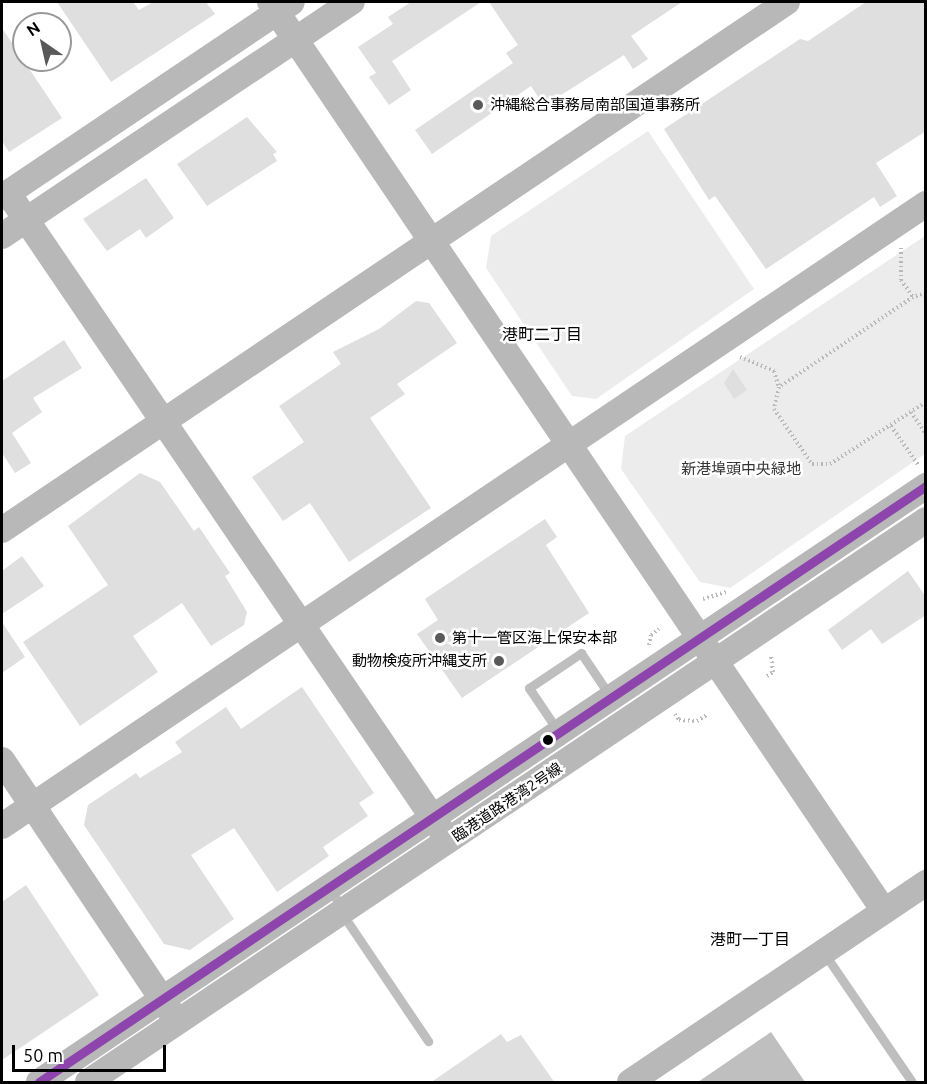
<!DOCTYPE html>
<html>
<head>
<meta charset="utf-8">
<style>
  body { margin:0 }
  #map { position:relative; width:927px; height:1084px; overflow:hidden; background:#fff; font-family:Ubuntu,"Noto Sans JP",sans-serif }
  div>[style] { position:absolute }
  .green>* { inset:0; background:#ececec }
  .water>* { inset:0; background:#bfbfbf }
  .building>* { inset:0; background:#dfdfdf }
  .path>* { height:4px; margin-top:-2px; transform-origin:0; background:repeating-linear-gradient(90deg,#b9b9b9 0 1.5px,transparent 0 4.5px) }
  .lane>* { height:9px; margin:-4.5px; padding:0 4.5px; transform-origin:4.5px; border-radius:4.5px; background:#bebebe }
  .secondary>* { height:26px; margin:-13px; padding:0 13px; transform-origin:13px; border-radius:13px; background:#b8b8b8 }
  .bus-1>* { height:9px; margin:-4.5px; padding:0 4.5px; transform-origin:4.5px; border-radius:4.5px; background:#8e44ad }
  .dots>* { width:16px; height:16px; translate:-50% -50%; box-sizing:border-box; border:3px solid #fff; border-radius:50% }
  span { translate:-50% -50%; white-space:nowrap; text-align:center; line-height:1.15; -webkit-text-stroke:5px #fff; paint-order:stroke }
  .poi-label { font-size:15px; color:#000 }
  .left { translate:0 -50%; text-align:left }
  .right { translate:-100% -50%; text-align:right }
  .park-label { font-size:15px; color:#333 }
  .street-label { font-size:15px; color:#000 }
  .neighbourhood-label { font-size:16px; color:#000 }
  .frame { position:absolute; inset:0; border:3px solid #000; pointer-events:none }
  .north { position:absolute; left:12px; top:12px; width:60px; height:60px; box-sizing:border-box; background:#fff; border:2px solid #999; border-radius:50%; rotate:326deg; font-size:16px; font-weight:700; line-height:24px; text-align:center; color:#000 }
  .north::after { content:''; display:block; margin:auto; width:21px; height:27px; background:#595959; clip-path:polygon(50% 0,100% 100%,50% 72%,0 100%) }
  .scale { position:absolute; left:12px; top:1045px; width:154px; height:27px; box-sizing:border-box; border:3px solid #000; border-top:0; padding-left:8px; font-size:18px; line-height:21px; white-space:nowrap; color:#000; -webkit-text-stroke:4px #fff; paint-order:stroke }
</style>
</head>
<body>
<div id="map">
  <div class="green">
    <i style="clip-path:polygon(648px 131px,754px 289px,596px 399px,572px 396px,486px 268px,491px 236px)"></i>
    <i style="clip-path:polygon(925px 236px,925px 454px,730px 588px,700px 582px,621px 469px,625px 436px)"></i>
  </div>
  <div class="water">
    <i style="clip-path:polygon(771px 1032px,805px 1082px,698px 1082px)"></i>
  </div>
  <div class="building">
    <i style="clip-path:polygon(57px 2px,133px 2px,139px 10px,153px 2px,206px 2px,215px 14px,111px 82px)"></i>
    <i style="clip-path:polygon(411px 2px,481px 2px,392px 61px,411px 90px,389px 105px,369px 77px,376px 73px,358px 47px,393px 24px,388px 17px)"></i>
    <i style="clip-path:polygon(489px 2px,682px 2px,631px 36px,648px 59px,633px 69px,624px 55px,544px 106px,531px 86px,432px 154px,415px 130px,513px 63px,506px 53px,518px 45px)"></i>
    <i style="clip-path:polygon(866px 2px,926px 2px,926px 131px,876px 163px,897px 196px,880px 207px,874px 197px,766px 269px,715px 196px,709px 200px,664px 129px,800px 39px,808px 41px)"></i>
    <i style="clip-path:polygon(2px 28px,62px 118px,9px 152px,2px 141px)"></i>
    <i style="clip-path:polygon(247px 117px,277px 152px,273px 154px,277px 161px,207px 206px,177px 164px)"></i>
    <i style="clip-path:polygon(146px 178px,174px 218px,146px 238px,140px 229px,107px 251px,83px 219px)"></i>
    <i style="clip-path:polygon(416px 301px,429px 303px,457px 343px,397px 384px,405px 394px,370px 418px,431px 508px,349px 562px,310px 503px,283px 521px,252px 477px,304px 442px,279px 406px,341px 364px,333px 352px,379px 329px)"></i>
    <i style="clip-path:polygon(64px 340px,82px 368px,33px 398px,42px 412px,12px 433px,31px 463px,15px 473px,2px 453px,2px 381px)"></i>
    <i style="clip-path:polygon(733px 369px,747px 390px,734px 399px,724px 383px)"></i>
    <i style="clip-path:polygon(140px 473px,160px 482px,194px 531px,199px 527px,230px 573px,225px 576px,247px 612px,244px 625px,211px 646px,182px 603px,133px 636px,158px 672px,80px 726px,23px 642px,108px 585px,68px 526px)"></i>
    <i style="clip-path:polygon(545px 519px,557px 537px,546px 545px,589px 613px,462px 698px,417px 634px,438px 620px,425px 599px)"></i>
    <i style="clip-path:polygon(22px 556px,44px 586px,2px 614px,2px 571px)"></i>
    <i style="clip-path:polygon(908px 571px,926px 597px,926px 615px,882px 644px,871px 629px,842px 650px,828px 630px)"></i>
    <i style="clip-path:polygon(2px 622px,25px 657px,2px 673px)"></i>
    <i style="clip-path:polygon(302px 687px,374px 793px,359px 803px,368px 816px,323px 847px,329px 856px,277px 892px,234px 828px,191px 855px,234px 919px,190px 950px,164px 944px,84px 825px,88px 805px,136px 773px,140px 778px,182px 752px,175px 742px,226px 707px,241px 729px)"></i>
    <i style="clip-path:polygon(26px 885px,99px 995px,2px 1060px,2px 902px)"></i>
    <i style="clip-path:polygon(501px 1034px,507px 1042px,521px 1035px,555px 1083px,430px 1083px)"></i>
  </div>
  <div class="path">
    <i style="left:901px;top:248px;width:32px;rotate:90deg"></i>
    <i style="left:901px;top:280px;width:21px;rotate:55deg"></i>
    <i style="left:926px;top:293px;width:14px;rotate:163deg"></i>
    <i style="left:913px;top:297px;width:161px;rotate:146.1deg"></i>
    <i style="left:779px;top:387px;width:23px;rotate:103deg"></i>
    <i style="left:774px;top:409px;width:67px;rotate:55.4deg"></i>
    <i style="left:812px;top:464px;width:18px"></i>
    <i style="left:830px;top:464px;width:114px;rotate:-32.9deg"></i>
    <i style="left:740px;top:357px;width:37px;rotate:22deg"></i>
    <i style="left:774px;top:371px;width:17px;rotate:73deg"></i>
    <i style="left:911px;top:412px;width:27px;rotate:56deg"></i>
    <i style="left:891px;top:426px;width:49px;rotate:55deg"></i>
    <i style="left:703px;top:599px;width:24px;rotate:-17deg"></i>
    <i style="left:649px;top:645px;width:10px;rotate:-79deg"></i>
    <i style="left:651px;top:635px;width:10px;rotate:-37deg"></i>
    <i style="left:767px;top:676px;width:7px;rotate:-34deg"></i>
    <i style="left:773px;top:672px;width:17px;rotate:-97deg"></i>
    <i style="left:675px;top:714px;width:7px;rotate:56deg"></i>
    <i style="left:679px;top:720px;width:18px;rotate:3deg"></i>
    <i style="left:697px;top:721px;width:13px;rotate:-32deg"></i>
  </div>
  <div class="lane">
    <i style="left:558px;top:731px;width:52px;rotate:-124deg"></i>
    <i style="left:529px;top:688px;width:63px;rotate:-33.9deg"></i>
    <i style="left:581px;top:653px;width:52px;rotate:56deg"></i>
    <i style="left:332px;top:888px;width:26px;rotate:69deg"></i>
    <i style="left:341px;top:912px;width:156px;rotate:56deg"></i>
    <i style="left:824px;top:953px;width:156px;rotate:55.7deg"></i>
  </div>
  <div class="secondary">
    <i style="left:270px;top:2px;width:1097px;rotate:55.96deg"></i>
    <i style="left:8px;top:193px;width:770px;rotate:55.79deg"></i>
    <i style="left:2px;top:197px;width:349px;rotate:-33.9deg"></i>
    <i style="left:2px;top:236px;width:421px;rotate:-33.8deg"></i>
    <i style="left:2px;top:530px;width:946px;rotate:-33.93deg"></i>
    <i style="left:2px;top:760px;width:303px;rotate:56.2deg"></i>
    <i style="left:2px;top:826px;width:1114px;rotate:-33.95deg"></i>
    <i style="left:39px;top:1082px;width:1069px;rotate:-33.9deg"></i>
    <i style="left:88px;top:1082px;width:1009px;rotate:-33.85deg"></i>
    <i style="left:630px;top:1082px;width:357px;rotate:-33.9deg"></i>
  </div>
  <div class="bus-1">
    <i style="left:39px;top:1082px;width:1069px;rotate:-33.9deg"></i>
  </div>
  <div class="dots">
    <i style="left:478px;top:105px;background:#595959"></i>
    <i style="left:440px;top:638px;background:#595959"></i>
    <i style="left:499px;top:661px;background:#595959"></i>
    <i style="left:548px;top:740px;background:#000"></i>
  </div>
  <div class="poi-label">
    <span class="left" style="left:490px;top:105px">沖縄総合事務局南部国道事務所</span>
    <span class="left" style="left:452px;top:638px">第十一管区海上保安本部</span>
    <span class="right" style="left:487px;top:661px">動物検疫所沖縄支所</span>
  </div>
  <div class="park-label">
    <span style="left:741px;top:469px">新港埠頭中央緑地</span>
  </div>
  <div class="street-label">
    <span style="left:507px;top:802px;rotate:-34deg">臨港道路港湾2号線</span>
  </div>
  <div class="neighbourhood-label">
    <span style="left:542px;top:334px">港町二丁目</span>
    <span style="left:750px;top:939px">港町一丁目</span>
  </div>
  <div class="frame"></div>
  <div class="north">N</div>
  <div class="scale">50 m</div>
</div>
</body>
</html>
